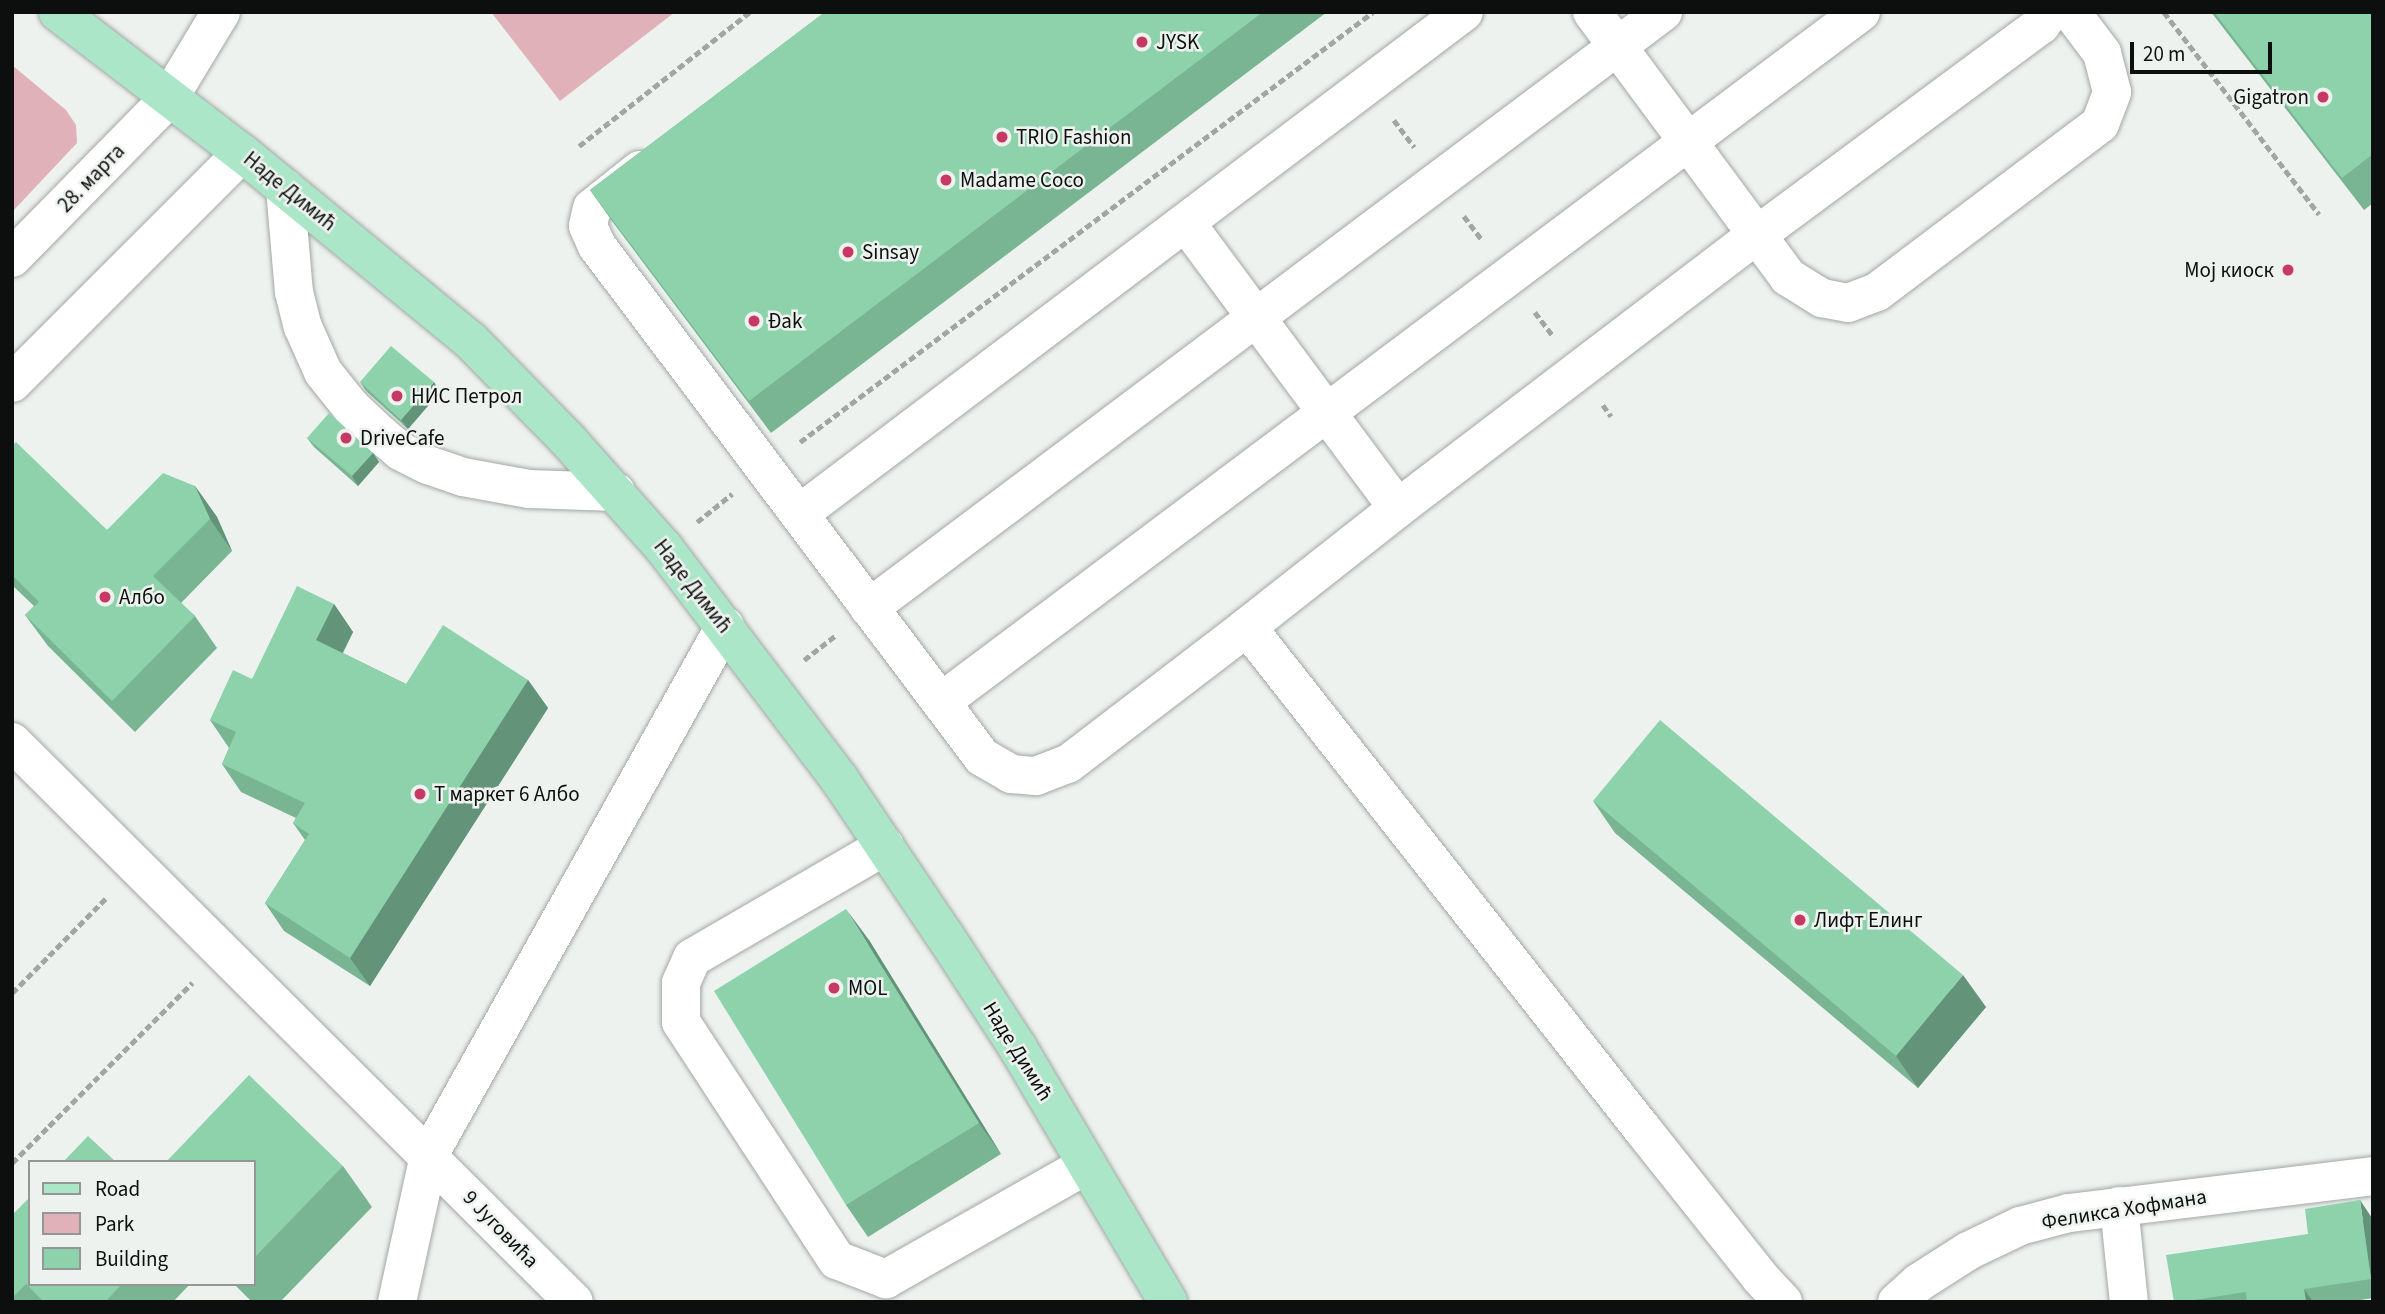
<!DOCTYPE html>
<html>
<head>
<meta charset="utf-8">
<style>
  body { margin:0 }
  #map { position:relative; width:2385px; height:1314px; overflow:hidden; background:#eef2ef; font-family:"Source Sans 3",sans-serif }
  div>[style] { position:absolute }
  .green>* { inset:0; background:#e1b1b9 }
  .path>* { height:4.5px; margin-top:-2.25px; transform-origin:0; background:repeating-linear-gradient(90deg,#a2a5a3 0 7px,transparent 0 10.5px) }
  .roads { filter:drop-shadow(0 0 2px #a2a7a4) drop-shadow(0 0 2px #a2a7a4) }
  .minor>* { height:38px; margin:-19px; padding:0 19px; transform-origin:19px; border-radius:19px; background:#fff }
  .major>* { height:38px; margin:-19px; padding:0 19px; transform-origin:19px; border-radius:19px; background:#aae6c7 }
  .wall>* { inset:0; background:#79b593 }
  .shaded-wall>* { inset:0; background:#639378 }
  .building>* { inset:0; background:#8dd2ab }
  .dots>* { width:19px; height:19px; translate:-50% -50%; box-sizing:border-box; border:4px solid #eef2ef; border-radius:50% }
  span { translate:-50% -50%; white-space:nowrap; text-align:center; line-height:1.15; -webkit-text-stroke:5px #eef2ef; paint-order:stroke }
  .poi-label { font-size:21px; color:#0d0f0e }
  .left { translate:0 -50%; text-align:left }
  .right { translate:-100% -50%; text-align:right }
  .street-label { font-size:21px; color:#0d0f0e }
  .frame { position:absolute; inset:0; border:14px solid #0d0f0e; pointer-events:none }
  .legend { position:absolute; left:28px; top:1160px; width:228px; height:126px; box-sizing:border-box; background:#eef2ef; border:2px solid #949795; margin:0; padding:9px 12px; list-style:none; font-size:21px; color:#0d0f0e }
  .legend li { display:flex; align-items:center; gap:14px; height:35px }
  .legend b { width:35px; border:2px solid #949795 }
  .scale { position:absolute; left:2130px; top:42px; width:142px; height:32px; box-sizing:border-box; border:4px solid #0d0f0e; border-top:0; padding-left:9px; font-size:21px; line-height:24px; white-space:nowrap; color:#0d0f0e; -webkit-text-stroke:5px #eef2ef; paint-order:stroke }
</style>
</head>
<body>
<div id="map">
  <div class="green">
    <i style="clip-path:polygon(491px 12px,675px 12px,560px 101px)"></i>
    <i style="clip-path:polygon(12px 65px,66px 110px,76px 125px,77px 143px,12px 212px)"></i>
  </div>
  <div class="path">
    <i style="left:2164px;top:12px;width:255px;rotate:52.5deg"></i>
    <i style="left:1394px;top:120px;width:34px;rotate:53deg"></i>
    <i style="left:579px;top:146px;width:217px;rotate:-38.1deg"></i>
    <i style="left:1464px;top:216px;width:30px;rotate:53deg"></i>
    <i style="left:1535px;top:312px;width:30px;rotate:53deg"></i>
    <i style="left:1603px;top:405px;width:14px;rotate:54deg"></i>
    <i style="left:800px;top:442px;width:716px;rotate:-36.89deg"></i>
    <i style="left:697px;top:522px;width:45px;rotate:-38.7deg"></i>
    <i style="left:804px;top:660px;width:41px;rotate:-38deg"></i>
    <i style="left:12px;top:993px;width:134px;rotate:-45.3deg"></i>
    <i style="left:12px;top:1163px;width:255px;rotate:-45deg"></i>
  </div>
  <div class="roads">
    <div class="minor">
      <i style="left:1592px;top:12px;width:330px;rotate:53.5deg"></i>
      <i style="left:1788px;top:277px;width:40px;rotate:32deg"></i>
      <i style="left:1822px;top:298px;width:26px;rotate:11deg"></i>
      <i style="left:1848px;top:303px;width:31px;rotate:-21deg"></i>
      <i style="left:1877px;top:292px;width:279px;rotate:-37deg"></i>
      <i style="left:2100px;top:124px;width:34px;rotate:-69deg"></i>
      <i style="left:2112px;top:92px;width:40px;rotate:-104.4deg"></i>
      <i style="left:2102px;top:53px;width:51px;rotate:-127.1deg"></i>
      <i style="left:640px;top:170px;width:61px;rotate:141.6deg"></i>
      <i style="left:592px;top:208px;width:18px;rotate:103deg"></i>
      <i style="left:588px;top:226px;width:22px;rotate:66deg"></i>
      <i style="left:597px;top:246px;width:640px;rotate:53deg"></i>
      <i style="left:982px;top:757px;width:34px;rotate:30deg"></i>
      <i style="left:1011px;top:774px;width:25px;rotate:5deg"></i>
      <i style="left:1036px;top:776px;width:34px;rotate:-21deg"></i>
      <i style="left:1068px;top:764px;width:225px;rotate:-37.4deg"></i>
      <i style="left:285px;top:188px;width:104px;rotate:85.1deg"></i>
      <i style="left:294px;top:292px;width:36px;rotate:76deg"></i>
      <i style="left:303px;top:327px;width:49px;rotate:66deg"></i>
      <i style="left:323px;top:372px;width:45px;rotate:51.3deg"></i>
      <i style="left:351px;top:407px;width:40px;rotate:43deg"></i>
      <i style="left:380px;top:434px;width:26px;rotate:40deg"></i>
      <i style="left:400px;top:451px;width:31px;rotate:27deg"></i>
      <i style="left:428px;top:465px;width:37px;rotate:19deg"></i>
      <i style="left:463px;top:477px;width:67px;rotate:10.3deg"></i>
      <i style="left:529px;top:489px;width:87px;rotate:2deg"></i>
      <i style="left:1186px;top:223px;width:355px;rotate:53.4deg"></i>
      <i style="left:12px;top:258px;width:224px;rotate:-45.5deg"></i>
      <i style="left:169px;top:98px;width:100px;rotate:-58.8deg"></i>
      <i style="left:12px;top:383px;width:325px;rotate:-45deg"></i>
      <i style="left:799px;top:514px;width:833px;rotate:-37.05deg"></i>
      <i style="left:869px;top:608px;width:993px;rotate:-36.89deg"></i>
      <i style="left:941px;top:702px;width:1150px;rotate:-36.87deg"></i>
      <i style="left:12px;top:742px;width:793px;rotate:44.9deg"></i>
      <i style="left:885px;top:846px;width:223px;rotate:149.9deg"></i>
      <i style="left:692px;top:958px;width:27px;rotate:114deg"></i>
      <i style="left:681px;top:983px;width:39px;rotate:90deg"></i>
      <i style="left:681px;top:1022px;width:285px;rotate:56.8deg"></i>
      <i style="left:837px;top:1260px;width:53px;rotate:21.2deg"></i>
      <i style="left:886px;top:1279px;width:231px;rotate:-29.6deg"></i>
      <i style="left:2119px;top:1206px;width:97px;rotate:84.1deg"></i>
      <i style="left:397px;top:1302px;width:150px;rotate:-77.7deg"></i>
      <i style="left:429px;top:1155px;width:606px;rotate:-60.77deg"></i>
      <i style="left:1783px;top:1302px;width:34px;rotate:-133deg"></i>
      <i style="left:1760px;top:1277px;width:188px;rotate:-128.5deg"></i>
      <i style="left:1643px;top:1130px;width:640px;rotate:-128.21deg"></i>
      <i style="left:1247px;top:627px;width:192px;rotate:-38.2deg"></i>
      <i style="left:1398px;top:508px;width:451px;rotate:-37.3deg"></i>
      <i style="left:1757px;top:235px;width:353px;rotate:-36.5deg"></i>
      <i style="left:2041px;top:25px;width:16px;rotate:-55deg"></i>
      <i style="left:1897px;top:1302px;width:28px;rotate:-42deg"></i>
      <i style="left:1918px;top:1283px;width:59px;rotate:-32.6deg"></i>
      <i style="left:1968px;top:1251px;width:58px;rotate:-25.7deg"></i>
      <i style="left:2020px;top:1226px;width:51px;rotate:-14.9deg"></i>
      <i style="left:2069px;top:1213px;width:306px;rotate:-6.9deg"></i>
    </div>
    <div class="major">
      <i style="left:58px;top:12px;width:232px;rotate:37.5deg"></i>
      <i style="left:242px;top:153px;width:296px;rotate:39.4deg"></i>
      <i style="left:471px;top:341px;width:139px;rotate:45.6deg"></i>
      <i style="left:568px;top:440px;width:144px;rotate:48.4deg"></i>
      <i style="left:664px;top:548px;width:291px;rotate:52.8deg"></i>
      <i style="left:840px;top:780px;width:188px;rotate:56.1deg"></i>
      <i style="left:945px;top:936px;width:134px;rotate:56.9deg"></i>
      <i style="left:1018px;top:1048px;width:295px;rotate:59.4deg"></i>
    </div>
  </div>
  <div class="wall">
    <i style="clip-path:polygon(825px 12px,1327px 12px,771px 433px,612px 221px,590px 190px)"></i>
    <i style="clip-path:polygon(2211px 12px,2373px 12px,2373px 203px,2364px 210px)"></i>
    <i style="clip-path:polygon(360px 382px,440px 392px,408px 429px,366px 391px)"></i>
    <i style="clip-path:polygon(307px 438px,373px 453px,379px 462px,358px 486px,314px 447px)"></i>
    <i style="clip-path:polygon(12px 446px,107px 530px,195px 486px,217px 517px,232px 551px,181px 603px,195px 616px,217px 648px,135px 732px,48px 646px,25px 615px,34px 606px,12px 585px)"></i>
    <i style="clip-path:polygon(334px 604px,353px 632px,343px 653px,406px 684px,528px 680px,548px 708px,370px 986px,284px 931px,265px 903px,305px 840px,293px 823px,296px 818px,241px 792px,222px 764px,229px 748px,210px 720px,252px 679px)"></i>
    <i style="clip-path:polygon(1593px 801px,1986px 1007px,1918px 1088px,1615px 833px)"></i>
    <i style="clip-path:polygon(869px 940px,1001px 1154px,868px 1237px,846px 1205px)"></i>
    <i style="clip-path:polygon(254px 1162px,343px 1166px,372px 1207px,280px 1302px,252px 1302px,234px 1284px,254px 1284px)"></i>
    <i style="clip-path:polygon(12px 1215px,30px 1284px,190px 1284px,173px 1302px,12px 1302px)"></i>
    <i style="clip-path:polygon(2372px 1218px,2373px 1298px,2347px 1302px,2174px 1302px,2308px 1234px)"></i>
  </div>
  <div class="shaded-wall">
    <i style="clip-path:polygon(434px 382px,440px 392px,408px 429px,401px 420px)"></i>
    <i style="clip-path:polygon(373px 453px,379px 462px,358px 486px,352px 476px)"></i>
    <i style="clip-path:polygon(195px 486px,217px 517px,232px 551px,210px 519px)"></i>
    <i style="clip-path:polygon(334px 604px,353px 632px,335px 668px,316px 640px)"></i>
    <i style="clip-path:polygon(528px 680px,548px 708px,370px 986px,350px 958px)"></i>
    <i style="clip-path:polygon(846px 909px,869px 940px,1001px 1154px,979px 1123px)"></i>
    <i style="clip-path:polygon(1963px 975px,1986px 1007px,1918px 1088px,1896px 1056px)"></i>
    <i style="clip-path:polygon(2360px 1200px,2372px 1218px,2373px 1281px,2371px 1279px)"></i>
    <i style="clip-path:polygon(2304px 1289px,2313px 1302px,2306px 1302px)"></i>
  </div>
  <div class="building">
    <i style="clip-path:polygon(825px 12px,1263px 12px,749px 401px,590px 190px)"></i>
    <i style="clip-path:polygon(2214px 12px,2373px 12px,2373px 154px,2342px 178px)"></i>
    <i style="clip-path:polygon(391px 346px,434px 382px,401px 420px,360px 382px)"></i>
    <i style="clip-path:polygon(329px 413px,373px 453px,352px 476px,307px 438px)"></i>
    <i style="clip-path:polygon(16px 442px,107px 530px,163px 473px,195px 486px,210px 519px,153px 576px,195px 616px,112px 701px,25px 615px,39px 602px,12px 575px,12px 446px)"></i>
    <i style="clip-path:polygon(297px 586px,334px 604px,316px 640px,406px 684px,443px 625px,528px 680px,350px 958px,265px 903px,309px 834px,293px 823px,305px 803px,222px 764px,236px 732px,210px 720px,233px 670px,252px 679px)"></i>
    <i style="clip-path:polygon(1660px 720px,1963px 975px,1896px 1056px,1593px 801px)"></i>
    <i style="clip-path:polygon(846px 909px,979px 1123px,846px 1205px,714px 991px)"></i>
    <i style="clip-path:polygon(249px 1075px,343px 1166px,254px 1258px,254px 1162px,166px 1162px)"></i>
    <i style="clip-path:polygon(88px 1136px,116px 1162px,63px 1162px)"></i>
    <i style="clip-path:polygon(30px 1197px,30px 1284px,122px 1284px,105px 1302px,44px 1302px,26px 1284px,12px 1298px,12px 1215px)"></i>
    <i style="clip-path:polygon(2360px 1200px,2371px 1279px,2304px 1289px,2306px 1302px,2247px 1302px,2246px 1292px,2181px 1302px,2174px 1302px,2166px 1255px,2308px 1234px,2305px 1209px)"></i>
  </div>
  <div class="dots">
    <i style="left:1142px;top:42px;background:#c73964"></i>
    <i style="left:2323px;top:97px;background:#c73964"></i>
    <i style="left:1002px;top:137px;background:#c73964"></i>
    <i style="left:946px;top:180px;background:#c73964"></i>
    <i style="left:848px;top:252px;background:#c73964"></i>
    <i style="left:2288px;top:270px;background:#c73964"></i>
    <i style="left:754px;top:321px;background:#c73964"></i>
    <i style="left:397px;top:396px;background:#c73964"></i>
    <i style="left:346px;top:438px;background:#c73964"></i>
    <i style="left:105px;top:597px;background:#c73964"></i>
    <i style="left:420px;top:794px;background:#c73964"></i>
    <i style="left:1800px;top:920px;background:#c73964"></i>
    <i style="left:834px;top:988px;background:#c73964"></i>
  </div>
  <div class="poi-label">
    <span class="left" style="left:1156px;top:42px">JYSK</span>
    <span class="right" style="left:2309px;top:97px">Gigatron</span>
    <span class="left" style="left:1016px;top:137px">TRIO Fashion</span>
    <span class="left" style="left:960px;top:180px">Madame Coco</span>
    <span class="left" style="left:862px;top:252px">Sinsay</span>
    <span class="right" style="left:2274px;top:270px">Мој киоск</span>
    <span class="left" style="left:768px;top:321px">Đak</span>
    <span class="left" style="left:411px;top:396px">НИС Петрол</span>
    <span class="left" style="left:360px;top:438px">DriveCafe</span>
    <span class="left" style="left:119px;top:597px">Албо</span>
    <span class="left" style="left:434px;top:794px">Т маркет 6 Албо</span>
    <span class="left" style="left:1814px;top:920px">Лифт Елинг</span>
    <span class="left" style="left:848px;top:988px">MOL</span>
  </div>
  <div class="street-label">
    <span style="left:91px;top:178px;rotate:-46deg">28. марта</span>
    <span style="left:290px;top:191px;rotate:39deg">Наде Димић</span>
    <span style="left:693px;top:586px;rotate:52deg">Наде Димић</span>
    <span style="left:1018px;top:1051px;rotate:58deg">Наде Димић</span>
    <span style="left:2124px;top:1209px;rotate:-9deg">Феликса Хофмана</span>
    <span style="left:501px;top:1229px;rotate:46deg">9 Југовића</span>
  </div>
  <div class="frame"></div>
  <ul class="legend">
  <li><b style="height:9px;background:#aae6c7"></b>Road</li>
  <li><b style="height:19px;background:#e1b1b9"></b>Park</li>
  <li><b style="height:19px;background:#8dd2ab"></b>Building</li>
  </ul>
  <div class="scale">20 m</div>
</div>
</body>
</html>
